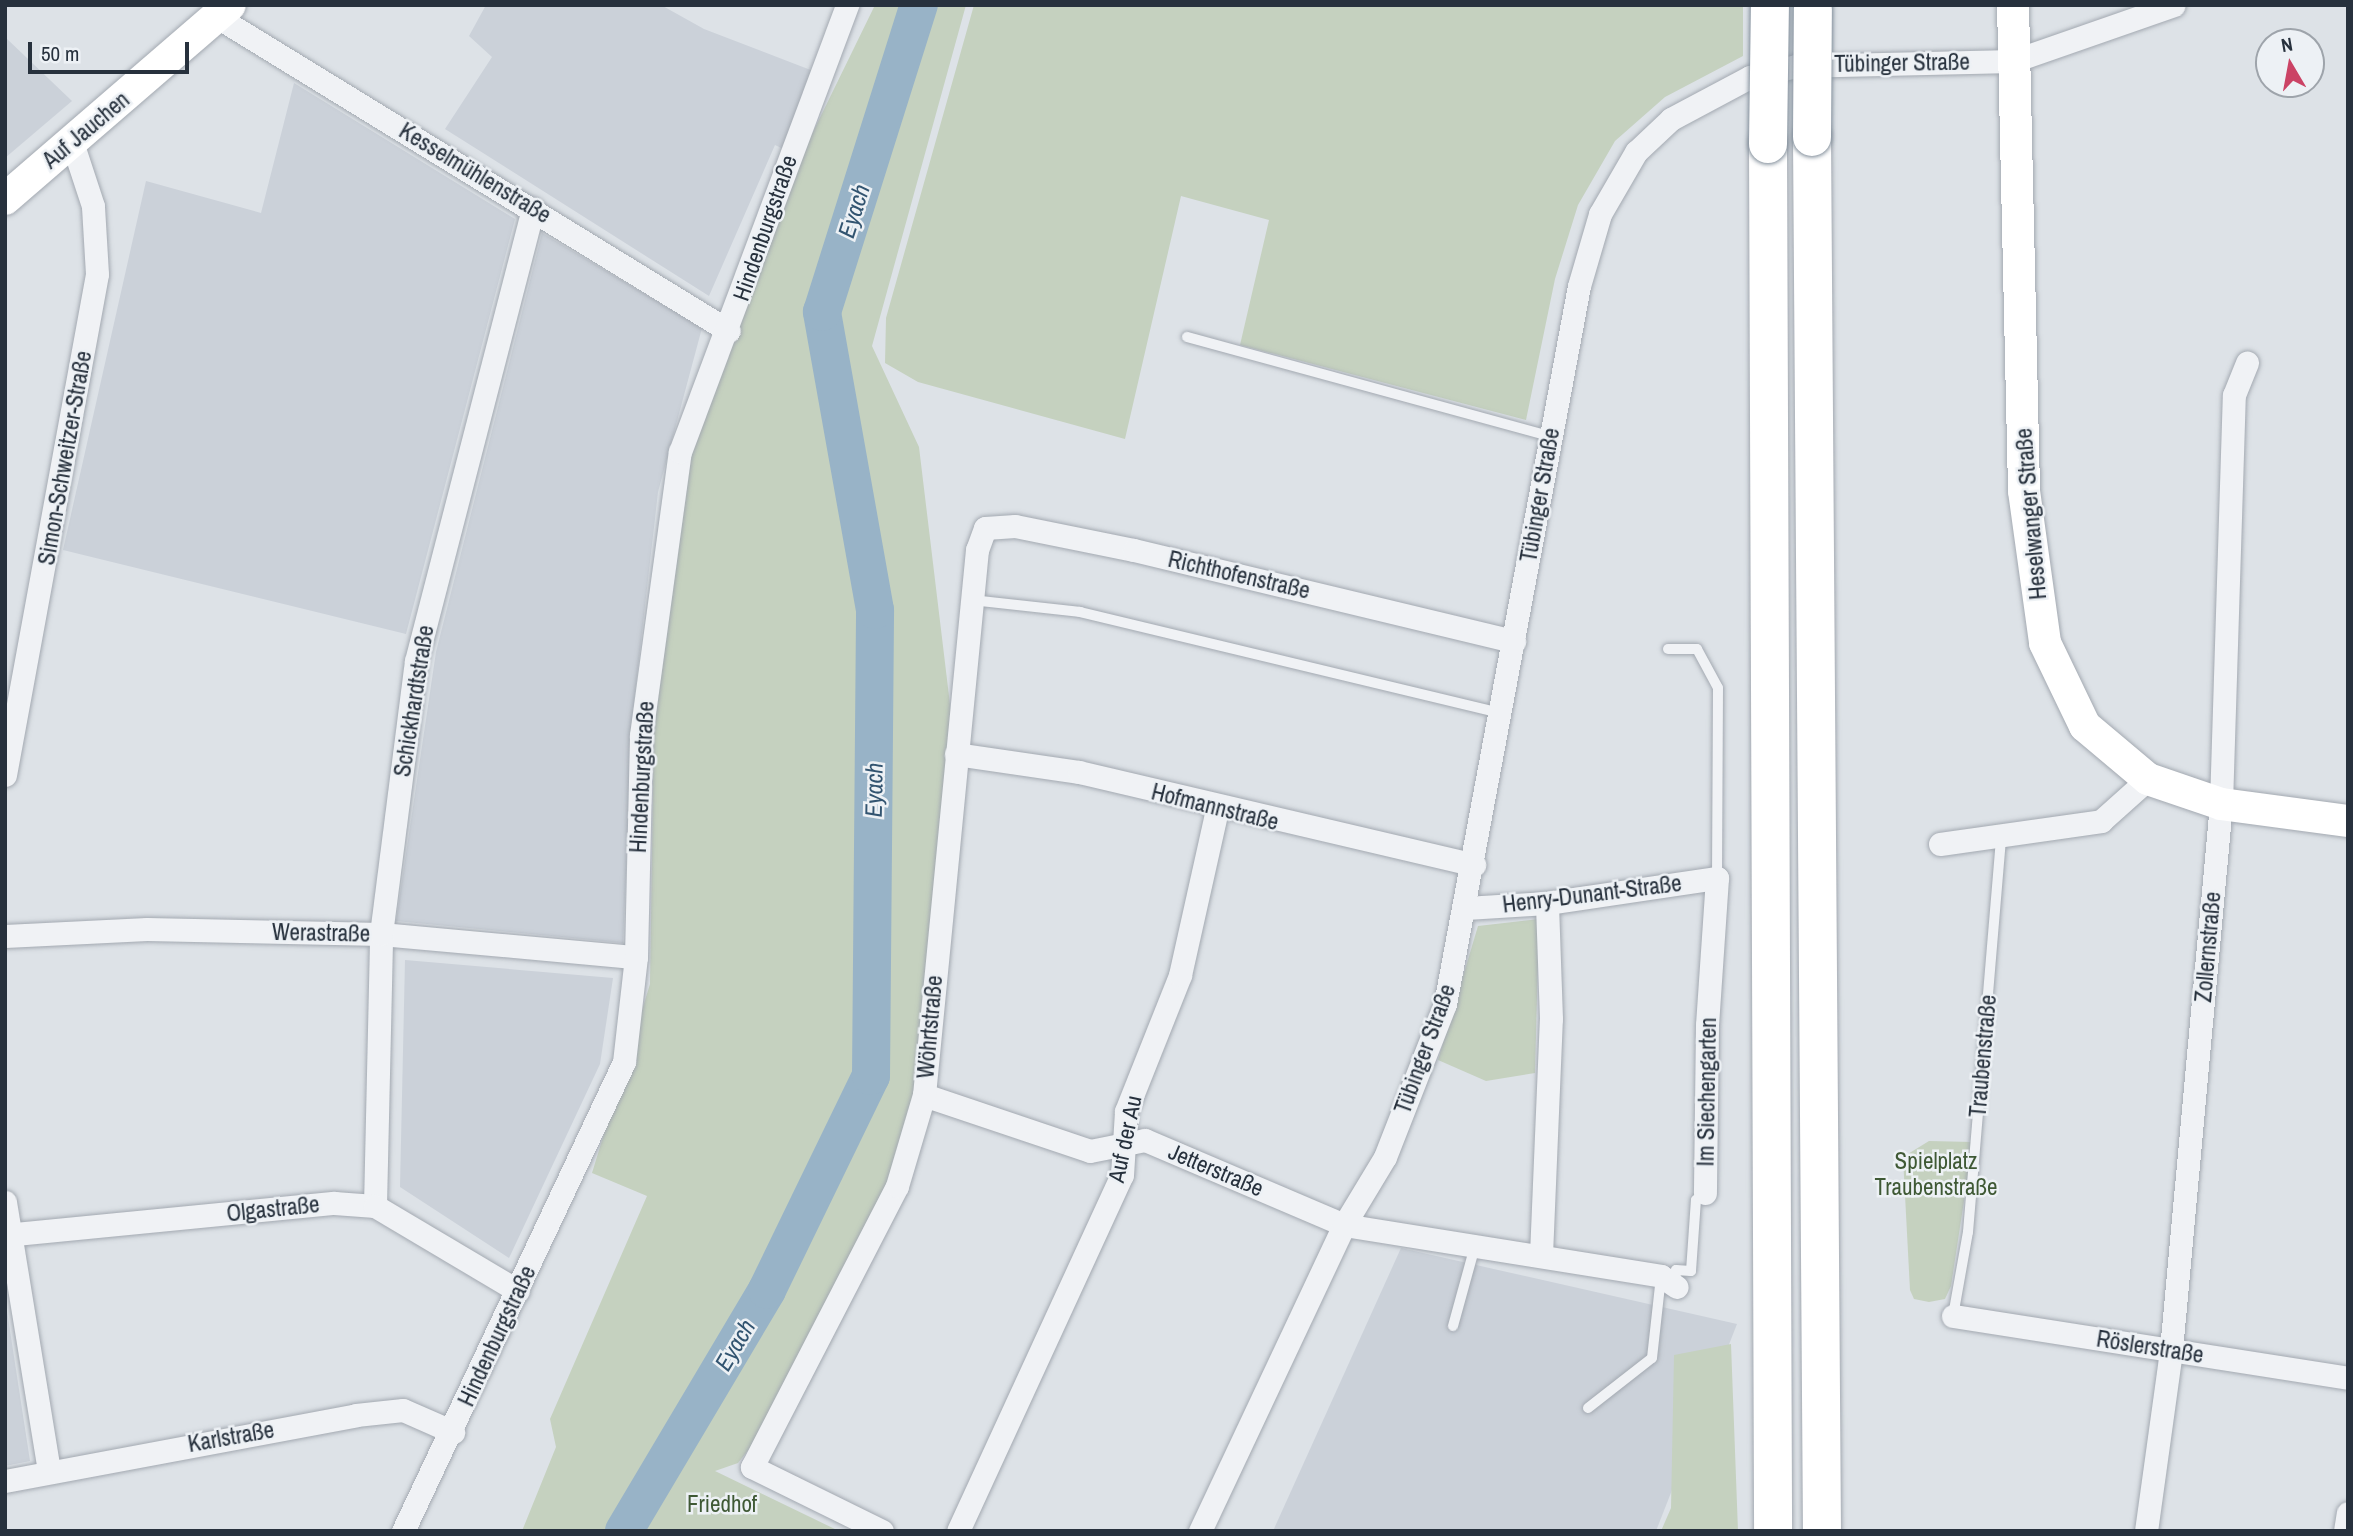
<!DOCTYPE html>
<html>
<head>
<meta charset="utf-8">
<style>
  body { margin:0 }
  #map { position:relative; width:2353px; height:1536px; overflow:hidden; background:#dde2e7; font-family:"Archivo Narrow",sans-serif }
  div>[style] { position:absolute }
  .built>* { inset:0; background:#cbd1d9 }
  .green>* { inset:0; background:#c5d1bf }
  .river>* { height:38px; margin:-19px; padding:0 19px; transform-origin:19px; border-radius:19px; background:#98b3c7 }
  .roads { filter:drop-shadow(0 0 2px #a3a9b1) drop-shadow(0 0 2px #a3a9b1) }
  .lane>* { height:10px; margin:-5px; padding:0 5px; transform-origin:5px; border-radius:5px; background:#f0f2f5 }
  .street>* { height:23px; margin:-11.5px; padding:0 11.5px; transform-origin:11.5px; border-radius:11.5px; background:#f0f2f5 }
  .secondary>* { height:32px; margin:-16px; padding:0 16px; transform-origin:16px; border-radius:16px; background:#fff }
  .highway>* { height:38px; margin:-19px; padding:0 19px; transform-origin:19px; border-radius:19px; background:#fff }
  .bridges { filter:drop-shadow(0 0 2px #85919d) drop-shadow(0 0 2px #85919d) }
  .highway-bridge>* { height:38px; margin:-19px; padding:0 19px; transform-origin:19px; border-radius:19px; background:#fff }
  span { translate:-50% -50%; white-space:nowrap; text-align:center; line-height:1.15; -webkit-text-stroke:5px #edf1f5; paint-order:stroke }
  .street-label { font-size:23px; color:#27313d }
  .park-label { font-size:23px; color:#3f5935 }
  .water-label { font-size:24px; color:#325470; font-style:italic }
  .frame { position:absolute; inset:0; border:7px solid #27313d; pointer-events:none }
  .north { position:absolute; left:2255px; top:28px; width:70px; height:70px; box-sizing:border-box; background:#edf1f5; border:2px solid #9ea4ab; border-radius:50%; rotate:350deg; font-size:19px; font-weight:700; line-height:28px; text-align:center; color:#27313d }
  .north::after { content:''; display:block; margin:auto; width:24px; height:32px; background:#cb4365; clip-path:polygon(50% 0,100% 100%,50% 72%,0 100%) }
  .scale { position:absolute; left:28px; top:42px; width:161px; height:32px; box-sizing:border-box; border:4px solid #27313d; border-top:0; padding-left:9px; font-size:21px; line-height:24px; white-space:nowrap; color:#27313d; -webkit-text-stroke:5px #edf1f5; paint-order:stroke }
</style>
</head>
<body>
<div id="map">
  <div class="built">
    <i style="clip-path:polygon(486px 5px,661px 5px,704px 29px,821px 74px,792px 153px,775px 145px,709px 296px,445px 129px,492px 57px,469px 36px)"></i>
    <i style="clip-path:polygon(5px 37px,72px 101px,5px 158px)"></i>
    <i style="clip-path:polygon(294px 83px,515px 219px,406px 634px,63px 550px,146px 181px,261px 213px)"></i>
    <i style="clip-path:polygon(542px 233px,702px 328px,658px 492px,633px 711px,623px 943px,396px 921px,436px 652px)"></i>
    <i style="clip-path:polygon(405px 960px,613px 978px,600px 1064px,509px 1258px,400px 1187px)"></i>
    <i style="clip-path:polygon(1401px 1248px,1737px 1324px,1656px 1531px,1273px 1531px)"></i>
    <i style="clip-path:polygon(5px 1298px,30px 1461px,5px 1466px)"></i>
  </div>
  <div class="green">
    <i style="clip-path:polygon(875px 5px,966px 5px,872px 346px,919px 447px,956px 754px,934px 974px,897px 1186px,776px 1415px,738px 1463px,715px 1471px,839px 1531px,522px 1531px,556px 1447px,550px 1419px,647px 1196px,592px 1173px,650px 984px,654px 720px,688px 453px,811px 136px)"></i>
    <i style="clip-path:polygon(974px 5px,1743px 5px,1743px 56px,1665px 97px,1615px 141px,1578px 205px,1555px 279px,1526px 420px,1240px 345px,1269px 220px,1181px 196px,1125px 439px,918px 382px,885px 363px,886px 318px)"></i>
    <i style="clip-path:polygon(1539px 919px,1535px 1073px,1486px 1081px,1438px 1060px,1478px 926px)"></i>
    <i style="clip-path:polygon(1929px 1141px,1973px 1142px,1951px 1286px,1945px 1299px,1929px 1302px,1914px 1299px,1910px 1290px,1903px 1157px)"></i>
    <i style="clip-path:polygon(1731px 1344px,1738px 1531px,1661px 1531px,1671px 1508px,1674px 1355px)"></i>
  </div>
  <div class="river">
    <i style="left:624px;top:1531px;width:280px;rotate:-59.3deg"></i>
    <i style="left:767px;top:1290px;width:238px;rotate:-64.1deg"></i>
    <i style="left:871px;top:1076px;width:466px;rotate:-89.5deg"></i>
    <i style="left:875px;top:610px;width:303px;rotate:-100.1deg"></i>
    <i style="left:822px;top:312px;width:322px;rotate:-72.5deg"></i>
  </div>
  <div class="roads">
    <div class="lane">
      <i style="left:1187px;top:337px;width:376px;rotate:15.3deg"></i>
      <i style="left:972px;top:600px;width:109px;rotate:6.3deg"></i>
      <i style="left:1080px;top:612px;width:432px;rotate:13.5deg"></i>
      <i style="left:1668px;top:649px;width:29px"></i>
      <i style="left:1697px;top:649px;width:44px;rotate:61.7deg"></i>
      <i style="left:1718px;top:688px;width:190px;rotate:90.3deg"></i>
      <i style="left:1675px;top:1284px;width:14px;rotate:-86deg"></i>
      <i style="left:1676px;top:1270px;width:15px;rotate:4deg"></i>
      <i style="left:1691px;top:1271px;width:71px;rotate:-86deg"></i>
      <i style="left:1696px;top:1200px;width:11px;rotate:-38deg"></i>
      <i style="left:1953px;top:1316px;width:85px;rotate:-79.9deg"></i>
      <i style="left:1968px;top:1232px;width:397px;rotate:-85.2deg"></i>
      <i style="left:1453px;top:1326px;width:83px;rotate:-74.6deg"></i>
      <i style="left:1588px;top:1408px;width:81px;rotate:-38deg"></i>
      <i style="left:1652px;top:1358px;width:82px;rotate:-83.7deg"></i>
    </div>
    <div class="street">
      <i style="left:219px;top:18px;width:598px;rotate:31.54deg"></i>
      <i style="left:956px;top:754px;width:124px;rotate:8.3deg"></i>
      <i style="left:1079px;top:772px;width:406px;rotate:13.2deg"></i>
      <i style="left:5px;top:775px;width:509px;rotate:-79.59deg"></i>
      <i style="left:97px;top:274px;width:68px;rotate:-93.4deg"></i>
      <i style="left:93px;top:206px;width:67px;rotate:-108.2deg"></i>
      <i style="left:1940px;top:844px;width:163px;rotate:-8.1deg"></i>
      <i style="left:2101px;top:821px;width:63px;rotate:-41.8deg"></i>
      <i style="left:1466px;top:908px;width:81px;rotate:-3.5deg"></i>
      <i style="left:1547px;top:903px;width:172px;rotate:-8.4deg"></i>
      <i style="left:1717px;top:878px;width:147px;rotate:93.9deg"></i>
      <i style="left:1707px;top:1025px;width:168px;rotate:90.7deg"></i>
      <i style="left:5px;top:936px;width:142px;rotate:-2.8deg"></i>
      <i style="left:147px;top:929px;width:234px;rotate:1.2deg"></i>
      <i style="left:381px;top:934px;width:256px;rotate:5.2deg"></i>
      <i style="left:924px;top:1095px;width:175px;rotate:18.6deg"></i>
      <i style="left:1090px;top:1151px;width:56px;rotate:-11.3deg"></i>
      <i style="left:1145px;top:1140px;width:216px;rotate:23.1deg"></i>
      <i style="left:1344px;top:1225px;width:321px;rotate:9.1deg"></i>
      <i style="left:1661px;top:1276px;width:19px;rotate:35deg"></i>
      <i style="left:5px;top:1202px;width:272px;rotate:80.7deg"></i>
      <i style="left:375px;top:1206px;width:272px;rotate:-88.7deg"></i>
      <i style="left:381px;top:934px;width:275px;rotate:-82.7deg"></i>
      <i style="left:416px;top:661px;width:467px;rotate:-75.5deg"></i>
      <i style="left:5px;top:1235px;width:331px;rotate:-5.6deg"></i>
      <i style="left:334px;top:1203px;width:41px;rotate:4.2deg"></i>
      <i style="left:375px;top:1206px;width:166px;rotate:30.7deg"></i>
      <i style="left:1541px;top:1255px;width:236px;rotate:-87.6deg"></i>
      <i style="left:1551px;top:1019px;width:116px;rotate:-92deg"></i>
      <i style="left:1953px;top:1316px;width:400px;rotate:8.9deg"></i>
      <i style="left:5px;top:1481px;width:357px;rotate:-10.6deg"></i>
      <i style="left:356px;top:1415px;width:47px;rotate:-6.1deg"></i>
      <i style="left:403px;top:1410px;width:55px;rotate:23.7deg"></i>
      <i style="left:403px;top:1531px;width:518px;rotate:-64.77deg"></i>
      <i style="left:624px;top:1062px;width:106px;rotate:-83.5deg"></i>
      <i style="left:636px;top:957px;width:222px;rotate:-88.7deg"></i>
      <i style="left:641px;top:735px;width:286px;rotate:-82.2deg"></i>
      <i style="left:680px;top:452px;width:477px;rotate:-69.5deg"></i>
      <i style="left:882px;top:1531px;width:145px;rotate:-153.8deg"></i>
      <i style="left:752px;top:1467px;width:316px;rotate:-62.7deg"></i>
      <i style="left:897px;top:1186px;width:95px;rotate:-73.5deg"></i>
      <i style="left:924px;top:1095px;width:548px;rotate:-84.45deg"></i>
      <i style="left:977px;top:550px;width:23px;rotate:-70deg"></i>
      <i style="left:985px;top:528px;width:30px;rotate:-4deg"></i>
      <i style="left:1015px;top:526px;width:121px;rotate:11.4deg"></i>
      <i style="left:1134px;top:550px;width:391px;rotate:13.5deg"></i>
      <i style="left:958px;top:1531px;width:392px;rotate:-65.3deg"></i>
      <i style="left:1122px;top:1175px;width:64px;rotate:-86.4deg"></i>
      <i style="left:1126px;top:1111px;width:146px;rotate:-68.3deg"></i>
      <i style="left:1180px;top:975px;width:170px;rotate:-77.4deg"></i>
      <i style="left:1200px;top:1531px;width:338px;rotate:-64.8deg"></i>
      <i style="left:1344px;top:1225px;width:79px;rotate:-58.9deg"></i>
      <i style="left:1385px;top:1157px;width:164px;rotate:-68.6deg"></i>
      <i style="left:1445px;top:1004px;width:730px;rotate:-79.43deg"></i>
      <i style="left:1579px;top:286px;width:75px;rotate:-73.7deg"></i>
      <i style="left:1600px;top:214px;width:72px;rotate:-59.9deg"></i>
      <i style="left:1636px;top:152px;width:48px;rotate:-43.3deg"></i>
      <i style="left:1671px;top:119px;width:89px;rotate:-28deg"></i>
      <i style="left:1750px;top:77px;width:47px;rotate:-13.4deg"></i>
      <i style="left:1796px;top:66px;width:217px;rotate:-1.3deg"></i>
      <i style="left:2013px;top:61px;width:170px;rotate:-19.2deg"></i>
      <i style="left:2146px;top:1531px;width:183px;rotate:-82.1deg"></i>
      <i style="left:2171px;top:1350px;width:548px;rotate:-84.77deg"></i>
      <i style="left:2221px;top:804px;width:409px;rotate:-88.2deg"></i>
      <i style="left:2234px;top:395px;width:35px;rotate:-68deg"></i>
      <i style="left:2345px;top:1531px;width:18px;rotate:-81deg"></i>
    </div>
    <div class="secondary">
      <i style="left:2013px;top:5px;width:486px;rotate:88.7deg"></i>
      <i style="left:2024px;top:491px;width:153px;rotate:82.1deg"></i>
      <i style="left:2045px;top:643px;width:92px;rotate:64.3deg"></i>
      <i style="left:2085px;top:726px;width:82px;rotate:40.1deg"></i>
      <i style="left:2148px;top:779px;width:77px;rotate:18.9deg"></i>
      <i style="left:2221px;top:804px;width:128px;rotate:7.6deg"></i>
      <i style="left:5px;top:199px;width:297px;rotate:-40.8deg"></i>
    </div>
    <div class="highway">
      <i style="left:1812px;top:137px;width:1394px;rotate:89.59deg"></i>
      <i style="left:1768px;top:144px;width:1387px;rotate:89.79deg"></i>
    </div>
  </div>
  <div class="bridges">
    <div class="highway-bridge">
      <i style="left:1812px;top:137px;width:128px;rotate:-89.6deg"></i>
      <i style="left:1768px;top:144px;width:137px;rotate:-89.2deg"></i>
    </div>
  </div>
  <div class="street-label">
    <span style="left:1902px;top:63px;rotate:-1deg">Tübinger Straße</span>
    <span style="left:86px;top:130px;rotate:-40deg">Auf Jauchen</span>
    <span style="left:475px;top:173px;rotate:31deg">Kesselmühlenstraße</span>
    <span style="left:765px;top:228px;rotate:-71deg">Hindenburgstraße</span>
    <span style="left:65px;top:458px;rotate:-80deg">Simon-Schweitzer-Straße</span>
    <span style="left:1540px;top:495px;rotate:-80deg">Tübinger Straße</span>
    <span style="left:2031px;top:514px;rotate:-95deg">Heselwanger Straße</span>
    <span style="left:1239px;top:575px;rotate:13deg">Richthofenstraße</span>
    <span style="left:414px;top:701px;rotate:-81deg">Schickhardtstraße</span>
    <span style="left:642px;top:777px;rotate:-87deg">Hindenburgstraße</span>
    <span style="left:1215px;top:807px;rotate:14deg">Hofmannstraße</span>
    <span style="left:1592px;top:894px;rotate:-7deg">Henry-Dunant-Straße</span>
    <span style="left:321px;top:933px;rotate:1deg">Werastraße</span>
    <span style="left:2208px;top:947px;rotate:-85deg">Zollernstraße</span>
    <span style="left:930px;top:1027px;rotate:-85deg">Wöhrtstraße</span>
    <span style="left:1425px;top:1049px;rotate:-70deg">Tübinger Straße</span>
    <span style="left:1983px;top:1056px;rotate:-85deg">Traubenstraße</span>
    <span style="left:1707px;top:1092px;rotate:-89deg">Im Siechengarten</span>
    <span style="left:1125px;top:1139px;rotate:-78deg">Auf der Au</span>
    <span style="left:1216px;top:1170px;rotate:23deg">Jetterstraße</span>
    <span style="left:273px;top:1209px;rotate:-6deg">Olgastraße</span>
    <span style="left:497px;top:1336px;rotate:-65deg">Hindenburgstraße</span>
    <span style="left:2150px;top:1347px;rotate:9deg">Röslerstraße</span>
    <span style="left:231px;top:1437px;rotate:-10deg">Karlstraße</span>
  </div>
  <div class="park-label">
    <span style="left:1936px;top:1174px">Spielplatz<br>Traubenstraße</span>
    <span style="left:722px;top:1504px">Friedhof</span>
  </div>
  <div class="water-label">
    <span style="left:854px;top:211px;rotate:-72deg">Eyach</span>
    <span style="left:874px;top:790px;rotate:-89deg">Eyach</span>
    <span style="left:735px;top:1345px;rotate:-59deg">Eyach</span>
  </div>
  <div class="frame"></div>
  <div class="north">N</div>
  <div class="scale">50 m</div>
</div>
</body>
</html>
